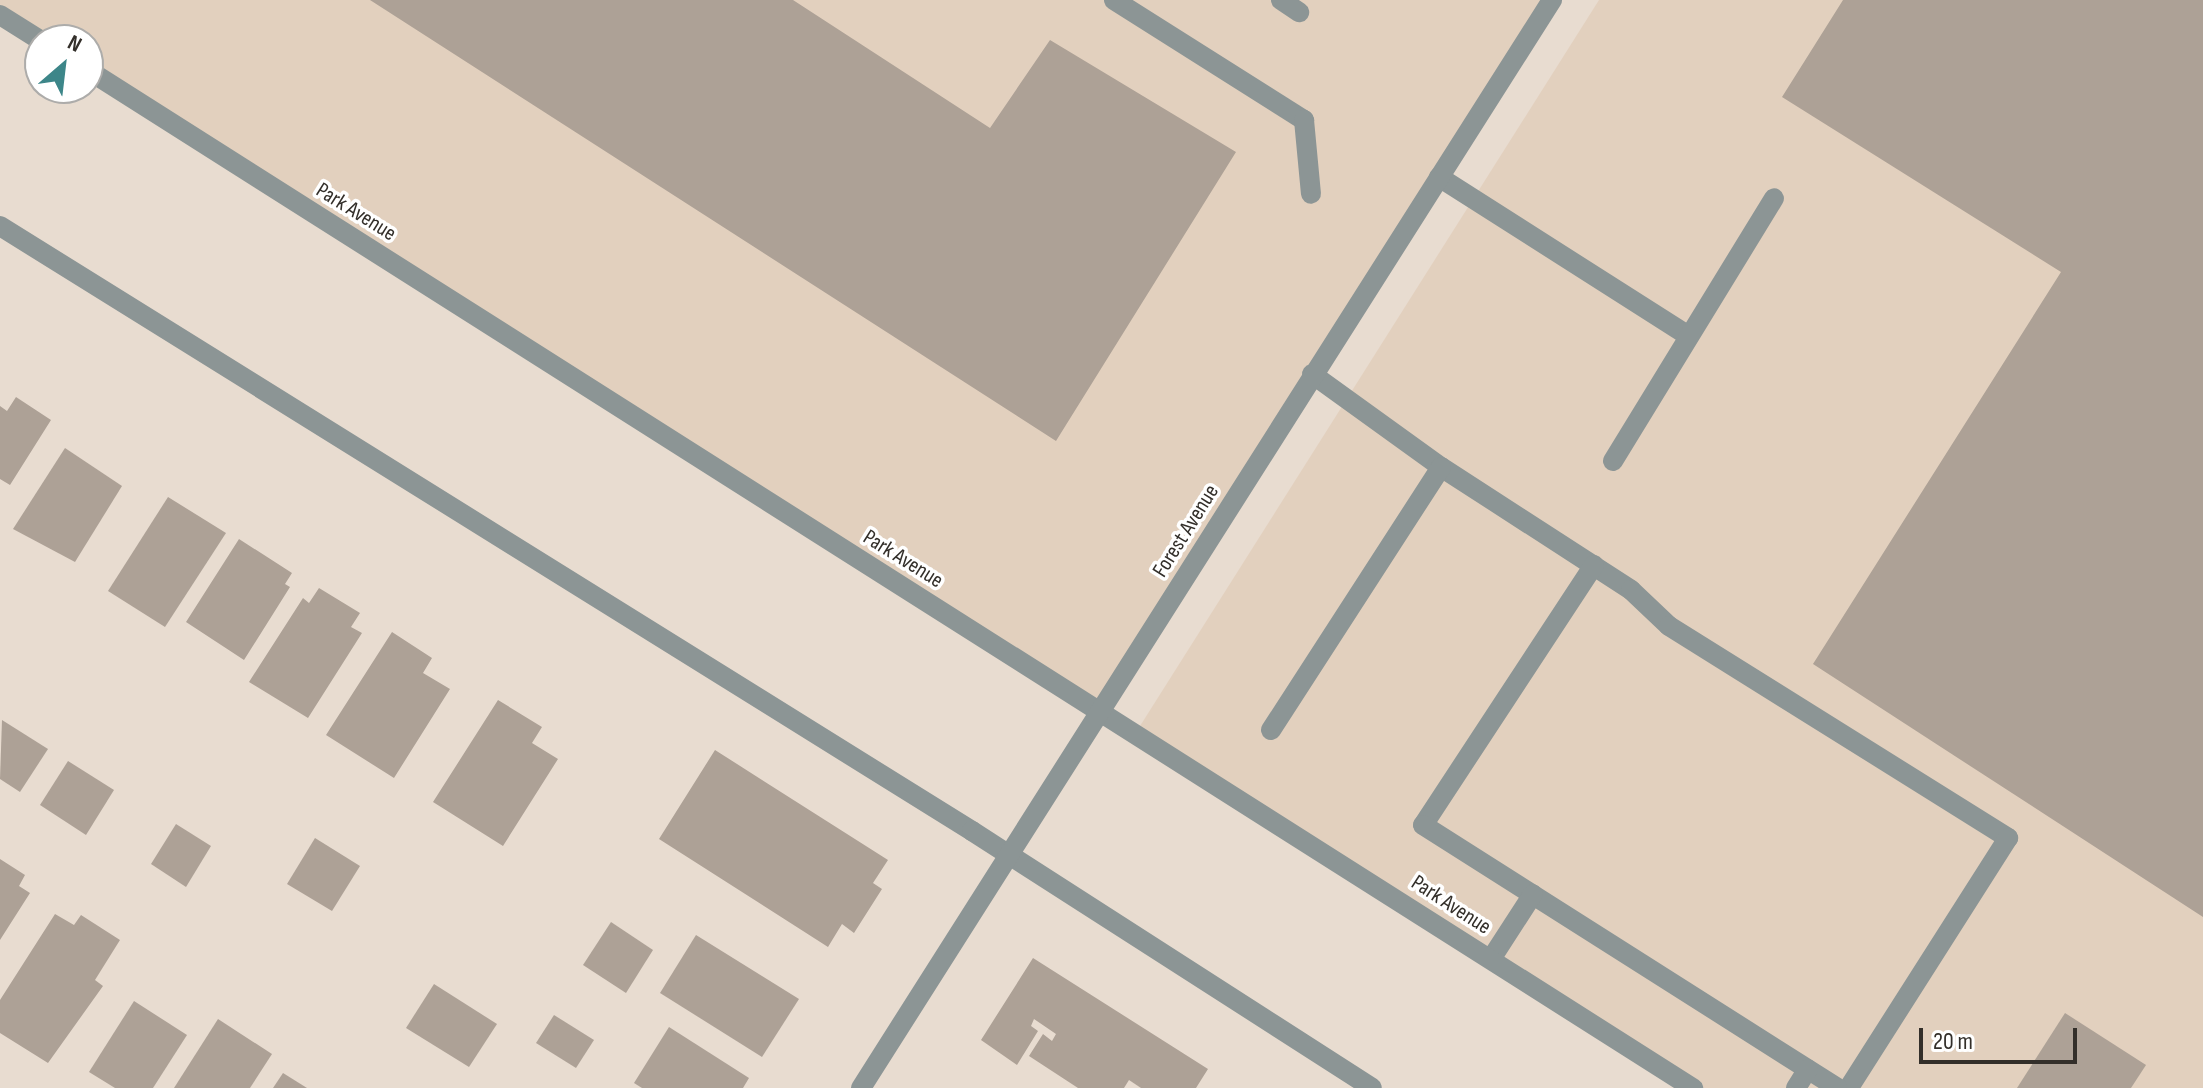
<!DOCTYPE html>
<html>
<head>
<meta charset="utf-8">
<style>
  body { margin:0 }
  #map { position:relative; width:2203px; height:1088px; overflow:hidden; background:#e8dcd0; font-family:"Sofia Sans Condensed",sans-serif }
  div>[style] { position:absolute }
  .built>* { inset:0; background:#e2d0be }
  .building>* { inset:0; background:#ada196 }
  .lane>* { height:20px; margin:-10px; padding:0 10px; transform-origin:10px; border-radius:10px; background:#8c9595 }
  .street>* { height:20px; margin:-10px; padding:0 10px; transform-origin:10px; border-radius:10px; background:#8c9595 }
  span { translate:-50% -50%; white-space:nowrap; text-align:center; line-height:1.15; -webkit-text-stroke:7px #fff; paint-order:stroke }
  .street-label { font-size:22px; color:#332f2a }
  .north { position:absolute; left:24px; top:24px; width:80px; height:80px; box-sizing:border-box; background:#fff; border:2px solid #adacaa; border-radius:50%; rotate:28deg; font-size:22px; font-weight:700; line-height:32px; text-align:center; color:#332f2a }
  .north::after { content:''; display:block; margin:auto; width:28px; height:36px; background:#3d8689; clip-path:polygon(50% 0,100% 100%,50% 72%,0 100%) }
  .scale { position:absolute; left:1919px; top:1028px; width:158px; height:36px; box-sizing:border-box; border:4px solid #332f2a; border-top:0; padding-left:10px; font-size:24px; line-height:28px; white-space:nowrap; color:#332f2a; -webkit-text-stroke:6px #fff; paint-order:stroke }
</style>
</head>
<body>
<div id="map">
  <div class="built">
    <i style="clip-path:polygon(0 0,1552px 0,1102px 712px,88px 70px,88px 40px,41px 40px,0 14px)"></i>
    <i style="clip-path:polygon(1599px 0,2203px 0,2203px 1088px,1693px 1088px,1140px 726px)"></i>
  </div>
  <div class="building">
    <i style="clip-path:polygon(370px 0,793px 0,990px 128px,1050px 40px,1236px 152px,1056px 441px)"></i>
    <i style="clip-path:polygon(1843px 0,2203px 0,2203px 917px,1813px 664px,2061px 272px,1782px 97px)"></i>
    <i style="clip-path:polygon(16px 397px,51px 420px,10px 485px,0 479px,0 406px,7px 411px)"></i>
    <i style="clip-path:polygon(65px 448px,122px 486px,75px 562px,13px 529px)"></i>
    <i style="clip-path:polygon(168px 497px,226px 533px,165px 627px,108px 591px)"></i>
    <i style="clip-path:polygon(239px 539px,292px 573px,285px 584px,290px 587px,244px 660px,186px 622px)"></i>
    <i style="clip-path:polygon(319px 588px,360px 613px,351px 627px,362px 633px,308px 718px,249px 682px,303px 598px,309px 603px)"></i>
    <i style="clip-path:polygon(392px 632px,432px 658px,423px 673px,450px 689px,394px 778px,326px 735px)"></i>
    <i style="clip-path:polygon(498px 700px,542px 727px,532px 743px,558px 759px,503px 846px,433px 802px)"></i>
    <i style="clip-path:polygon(2px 720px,48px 749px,20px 792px,0 779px)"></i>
    <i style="clip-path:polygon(715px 750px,888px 860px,873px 883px,882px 889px,854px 933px,842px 924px,828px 947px,659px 839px)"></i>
    <i style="clip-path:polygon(68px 761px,114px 790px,86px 835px,40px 805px)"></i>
    <i style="clip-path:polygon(176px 824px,211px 846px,186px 887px,151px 864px)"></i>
    <i style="clip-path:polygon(315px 838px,360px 866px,332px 911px,287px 884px)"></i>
    <i style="clip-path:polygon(0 859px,25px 875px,19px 886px,30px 893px,0 940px)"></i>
    <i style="clip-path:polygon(55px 914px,74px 925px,81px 915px,120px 940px,95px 980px,103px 986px,48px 1063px,0 1033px,0 1000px)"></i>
    <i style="clip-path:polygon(611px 922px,653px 950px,626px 993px,583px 965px)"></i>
    <i style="clip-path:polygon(696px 935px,799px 999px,762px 1057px,660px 993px)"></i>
    <i style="clip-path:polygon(1033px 958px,1208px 1069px,1196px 1088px,1141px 1088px,1129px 1080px,1124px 1088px,1078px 1088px,1029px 1056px,1043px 1034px,1052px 1041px,1056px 1034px,1034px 1019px,1031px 1026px,1038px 1031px,1017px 1065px,981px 1040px)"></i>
    <i style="clip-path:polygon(434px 984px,497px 1024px,469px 1067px,406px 1028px)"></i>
    <i style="clip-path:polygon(134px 1001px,187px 1035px,153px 1088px,115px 1088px,89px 1072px)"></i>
    <i style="clip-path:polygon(2065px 1013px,2146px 1065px,2131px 1088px,2017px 1088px)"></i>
    <i style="clip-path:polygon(554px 1015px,594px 1040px,576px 1068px,536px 1043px)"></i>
    <i style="clip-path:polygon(218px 1019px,272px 1054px,250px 1088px,174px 1088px)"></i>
    <i style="clip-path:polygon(669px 1027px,749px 1078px,743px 1088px,642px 1088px,634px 1083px)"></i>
    <i style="clip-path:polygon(283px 1073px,307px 1088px,273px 1088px)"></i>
  </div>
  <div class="lane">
    <i style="left:1114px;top:0;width:225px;rotate:32.3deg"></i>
    <i style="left:1304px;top:120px;width:74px;rotate:84.6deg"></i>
    <i style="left:1281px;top:0;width:22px;rotate:34deg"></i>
    <i style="left:1439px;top:177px;width:296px;rotate:32.5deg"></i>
    <i style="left:1312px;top:374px;width:159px;rotate:35.8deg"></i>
    <i style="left:1441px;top:467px;width:226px;rotate:32.9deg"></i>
    <i style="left:1631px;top:590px;width:52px;rotate:43.5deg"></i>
    <i style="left:1669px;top:626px;width:400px;rotate:32deg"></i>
    <i style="left:2008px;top:838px;width:296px;rotate:122.5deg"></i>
    <i style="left:1613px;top:461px;width:308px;rotate:-58.5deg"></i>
    <i style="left:1594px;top:565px;width:311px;rotate:123.3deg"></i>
    <i style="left:1423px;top:825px;width:490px;rotate:32.4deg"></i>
    <i style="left:1271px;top:730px;width:313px;rotate:-57.1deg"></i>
    <i style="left:1491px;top:959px;width:77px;rotate:-57.1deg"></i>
    <i style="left:1796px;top:1088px;width:22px;rotate:-58deg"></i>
  </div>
  <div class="street">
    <i style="left:0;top:15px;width:47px;rotate:32deg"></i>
    <i style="left:88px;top:70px;width:1901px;rotate:32.39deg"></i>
    <i style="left:0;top:226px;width:1145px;rotate:31.9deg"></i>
    <i style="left:972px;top:831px;width:475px;rotate:32.7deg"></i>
    <i style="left:861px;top:1088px;width:1289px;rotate:-57.58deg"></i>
  </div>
  <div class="street-label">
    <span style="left:356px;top:212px;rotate:32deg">Park Avenue</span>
    <span style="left:1186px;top:531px;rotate:-58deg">Forest Avenue</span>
    <span style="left:903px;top:559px;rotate:32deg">Park Avenue</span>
    <span style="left:1451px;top:905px;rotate:33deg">Park Avenue</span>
  </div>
  <div class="north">N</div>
  <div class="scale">20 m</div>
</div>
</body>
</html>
